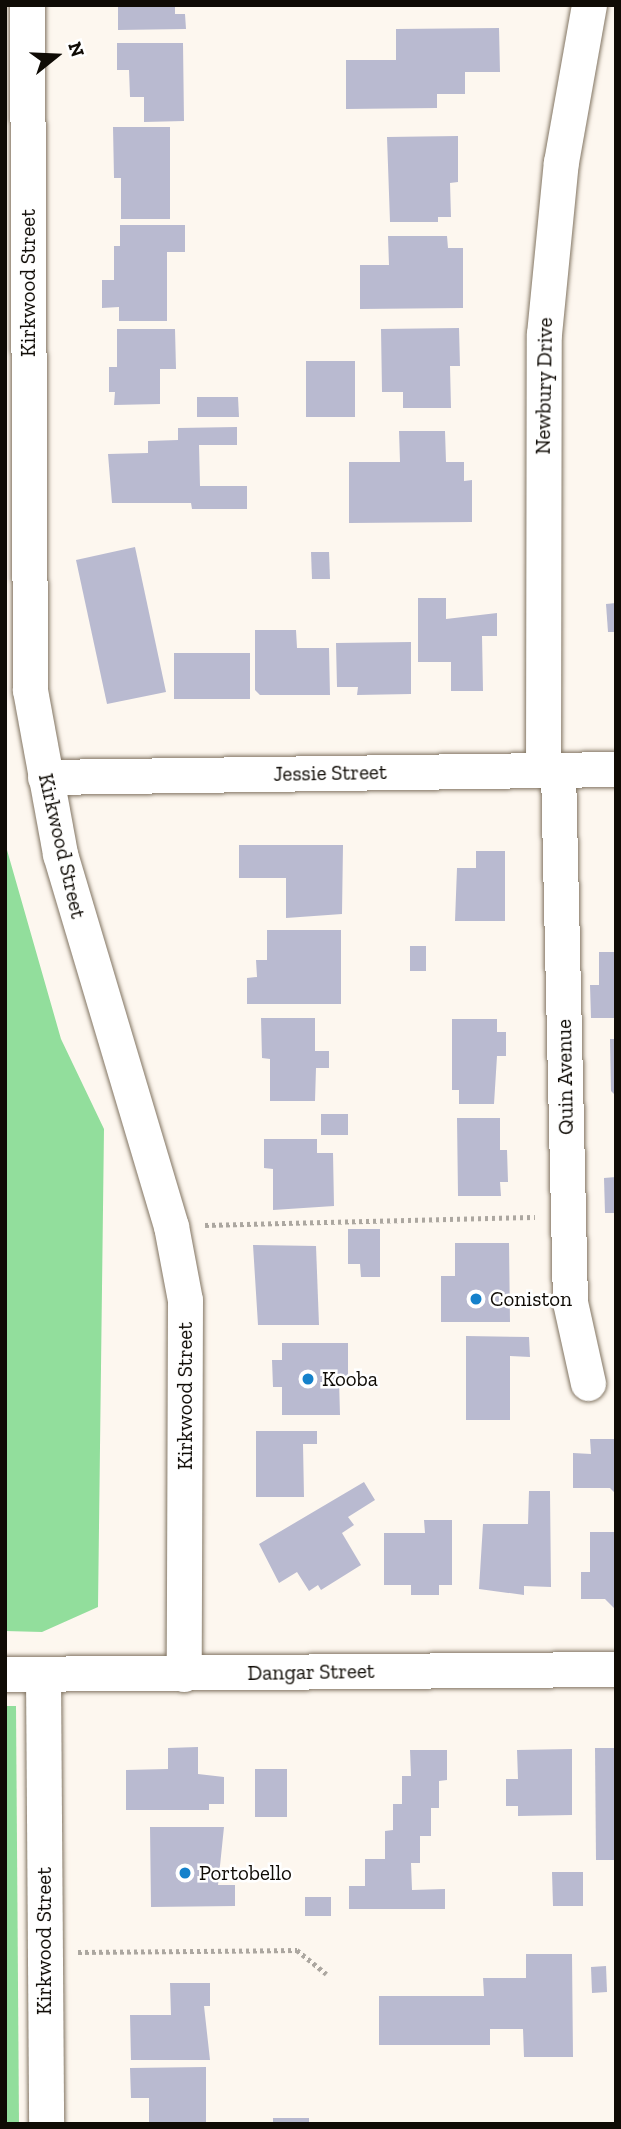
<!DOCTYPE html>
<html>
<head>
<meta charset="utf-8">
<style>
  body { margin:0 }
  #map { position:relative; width:621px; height:2129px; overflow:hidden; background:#fdf7ef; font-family:"Zilla Slab",serif }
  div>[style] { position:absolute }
  .green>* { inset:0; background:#92de9c }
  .building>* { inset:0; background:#b9bad0 }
  .path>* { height:4.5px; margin-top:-2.25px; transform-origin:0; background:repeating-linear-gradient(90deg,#aca7a0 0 3.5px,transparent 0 7px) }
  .roads { filter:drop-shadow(0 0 2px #827563) drop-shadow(0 0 2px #827563) }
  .minor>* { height:35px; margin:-17.5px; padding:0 17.5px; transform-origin:17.5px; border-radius:17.5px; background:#fff }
  .dots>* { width:19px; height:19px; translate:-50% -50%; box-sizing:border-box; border:4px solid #fff; border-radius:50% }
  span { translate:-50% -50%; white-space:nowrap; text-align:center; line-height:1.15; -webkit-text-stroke:5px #fff; paint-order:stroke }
  .street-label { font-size:21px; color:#0f0b05 }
  .poi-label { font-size:21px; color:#0f0b05 }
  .left { translate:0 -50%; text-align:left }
  .frame { position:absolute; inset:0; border:7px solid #0f0b05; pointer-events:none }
  .north { position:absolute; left:21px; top:21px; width:70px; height:70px; -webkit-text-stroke:5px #fff; paint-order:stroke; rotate:72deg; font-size:19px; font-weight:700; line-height:28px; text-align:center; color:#0f0b05 }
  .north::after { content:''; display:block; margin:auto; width:24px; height:32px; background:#0f0b05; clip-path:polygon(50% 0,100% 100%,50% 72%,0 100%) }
</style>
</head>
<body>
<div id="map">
  <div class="green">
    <i style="clip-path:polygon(5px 843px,61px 1039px,104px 1129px,98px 1607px,42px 1632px,5px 1631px)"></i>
    <i style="clip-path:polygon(5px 1706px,16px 1706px,19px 2124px,5px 2124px)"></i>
  </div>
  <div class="building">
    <i style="clip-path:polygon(118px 5px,175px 5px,175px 14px,185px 14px,186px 29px,118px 30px)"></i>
    <i style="clip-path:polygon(499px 28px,500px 72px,465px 72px,465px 94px,437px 94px,437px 108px,346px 109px,346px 60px,396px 60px,396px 29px)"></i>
    <i style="clip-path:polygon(117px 43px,183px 43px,184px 121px,144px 122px,144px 97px,130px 97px,129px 70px,117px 70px)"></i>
    <i style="clip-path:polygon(113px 127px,170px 127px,170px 219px,121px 219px,121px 178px,114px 178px)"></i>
    <i style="clip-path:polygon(458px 136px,458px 182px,450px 183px,451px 217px,438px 217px,438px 222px,390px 222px,387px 137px)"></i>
    <i style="clip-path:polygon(120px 225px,185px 225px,185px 252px,167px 252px,167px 321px,119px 321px,119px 307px,102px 308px,102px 280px,114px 280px,114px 246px,120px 246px)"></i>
    <i style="clip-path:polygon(388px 236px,447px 236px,448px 248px,463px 248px,463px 308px,360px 309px,360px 265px,389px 265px)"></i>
    <i style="clip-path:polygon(459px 328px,460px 366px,450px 366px,451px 408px,403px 408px,403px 392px,382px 392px,381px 329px)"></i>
    <i style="clip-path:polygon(117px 329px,175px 329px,176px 369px,160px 369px,160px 404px,114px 405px,115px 392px,109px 392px,109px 367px,117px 367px)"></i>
    <i style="clip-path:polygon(306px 361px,355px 361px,355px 417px,306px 417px)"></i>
    <i style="clip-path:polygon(197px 397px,238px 397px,239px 417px,197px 417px)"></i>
    <i style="clip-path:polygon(237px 427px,237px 445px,199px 445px,200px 486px,247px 486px,247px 509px,192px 509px,191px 503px,112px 503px,108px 454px,148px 453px,148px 441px,178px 440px,178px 428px)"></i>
    <i style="clip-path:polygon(399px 431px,445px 431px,446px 462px,464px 462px,464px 481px,472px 480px,472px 522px,349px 523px,349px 462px,400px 462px)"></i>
    <i style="clip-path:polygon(135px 547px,166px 692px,107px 704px,76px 560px)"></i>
    <i style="clip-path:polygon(311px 552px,329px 552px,330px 579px,312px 579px)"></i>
    <i style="clip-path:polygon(418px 598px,446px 598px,446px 619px,497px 613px,497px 636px,482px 636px,483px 691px,451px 691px,451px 662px,418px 662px)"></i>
    <i style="clip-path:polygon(616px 603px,616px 632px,608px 632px,606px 604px)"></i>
    <i style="clip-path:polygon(255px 630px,296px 630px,297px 648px,329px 648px,330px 695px,260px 695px,255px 690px)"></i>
    <i style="clip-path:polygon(411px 642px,411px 694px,357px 695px,358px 687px,337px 687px,336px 643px)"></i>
    <i style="clip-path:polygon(174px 653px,250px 653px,250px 699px,174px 699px)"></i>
    <i style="clip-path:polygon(239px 845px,343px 845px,342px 914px,286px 918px,286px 878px,239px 878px)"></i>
    <i style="clip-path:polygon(476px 851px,505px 851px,505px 921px,455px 921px,457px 868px,476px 868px)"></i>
    <i style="clip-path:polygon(267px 930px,341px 930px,341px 1004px,247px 1004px,247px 978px,257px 977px,256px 960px,267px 960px)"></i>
    <i style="clip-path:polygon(410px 946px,426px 946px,426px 971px,410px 971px)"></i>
    <i style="clip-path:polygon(599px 952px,616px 952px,616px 1018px,591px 1018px,590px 985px,599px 985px)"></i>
    <i style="clip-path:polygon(261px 1018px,315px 1018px,315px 1051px,329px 1051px,329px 1068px,316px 1068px,315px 1101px,270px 1101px,270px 1059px,262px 1058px)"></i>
    <i style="clip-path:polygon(452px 1019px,497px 1019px,497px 1032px,506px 1032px,506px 1056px,497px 1056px,494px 1104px,459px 1104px,459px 1090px,452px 1090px)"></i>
    <i style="clip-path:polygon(610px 1039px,616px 1039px,616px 1096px,611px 1091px)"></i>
    <i style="clip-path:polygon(321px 1114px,348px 1114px,348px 1135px,321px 1135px)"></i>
    <i style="clip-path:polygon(457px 1118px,500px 1118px,500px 1150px,507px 1150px,508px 1182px,500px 1182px,501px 1196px,458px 1196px)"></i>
    <i style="clip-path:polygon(264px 1139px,317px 1139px,317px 1153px,333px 1153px,334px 1206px,273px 1210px,273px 1169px,264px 1168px)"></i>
    <i style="clip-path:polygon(616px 1177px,616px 1213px,605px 1213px,604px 1178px)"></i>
    <i style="clip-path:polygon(348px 1229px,380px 1229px,380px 1277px,361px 1277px,360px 1264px,348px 1264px)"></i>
    <i style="clip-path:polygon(455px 1243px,509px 1243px,510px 1322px,441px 1322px,441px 1276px,455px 1276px)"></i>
    <i style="clip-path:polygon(253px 1245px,316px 1246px,319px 1325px,258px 1325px)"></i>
    <i style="clip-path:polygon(466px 1336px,529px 1337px,530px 1357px,510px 1356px,510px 1420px,466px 1420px)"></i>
    <i style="clip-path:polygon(282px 1343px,348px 1343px,348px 1379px,339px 1379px,340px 1415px,282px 1415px,282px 1387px,273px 1387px,272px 1360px,282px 1360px)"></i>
    <i style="clip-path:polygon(256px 1431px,317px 1431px,317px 1444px,303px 1444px,304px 1497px,256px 1497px)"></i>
    <i style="clip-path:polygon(590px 1439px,616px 1439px,616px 1494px,610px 1488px,573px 1488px,573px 1453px,591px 1454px)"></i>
    <i style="clip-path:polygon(364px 1482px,375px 1500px,348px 1517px,354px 1525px,342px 1533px,361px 1565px,321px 1590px,318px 1585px,309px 1591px,297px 1572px,279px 1583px,259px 1544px)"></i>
    <i style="clip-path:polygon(529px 1491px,550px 1491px,551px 1587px,524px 1586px,524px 1595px,479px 1589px,483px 1524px,528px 1524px)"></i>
    <i style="clip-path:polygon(424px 1520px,452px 1520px,452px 1585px,439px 1585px,439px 1595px,411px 1595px,411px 1585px,384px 1585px,384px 1533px,425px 1533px)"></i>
    <i style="clip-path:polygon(590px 1532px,616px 1532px,616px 1610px,605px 1599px,581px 1599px,581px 1572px,590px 1572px)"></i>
    <i style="clip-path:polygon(198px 1747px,198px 1774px,224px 1777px,224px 1804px,209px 1804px,209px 1810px,126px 1810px,126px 1770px,168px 1769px,168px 1748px)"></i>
    <i style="clip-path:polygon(595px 1748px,616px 1748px,616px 1860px,596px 1860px)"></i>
    <i style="clip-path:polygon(572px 1749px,572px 1815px,518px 1816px,518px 1806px,506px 1806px,506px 1779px,518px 1779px,517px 1750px)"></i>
    <i style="clip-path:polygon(410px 1750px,447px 1750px,447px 1780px,439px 1781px,439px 1808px,431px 1808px,431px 1836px,420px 1836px,420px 1863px,411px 1863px,412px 1890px,445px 1889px,445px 1909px,349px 1909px,349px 1886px,365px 1886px,365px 1859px,385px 1859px,385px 1831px,393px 1830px,393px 1804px,402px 1804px,402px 1776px,411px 1776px)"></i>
    <i style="clip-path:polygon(255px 1769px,287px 1769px,287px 1817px,255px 1817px)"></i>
    <i style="clip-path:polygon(150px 1827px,224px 1827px,218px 1885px,235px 1885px,235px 1906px,151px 1907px)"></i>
    <i style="clip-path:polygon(552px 1872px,583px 1872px,583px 1906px,553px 1906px)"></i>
    <i style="clip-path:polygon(305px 1897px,331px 1897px,331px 1916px,305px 1916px)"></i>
    <i style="clip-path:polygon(526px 1954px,572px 1954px,573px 2057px,524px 2057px,523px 2029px,490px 2029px,490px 2045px,379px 2045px,379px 1996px,484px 1996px,483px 1978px,526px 1978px)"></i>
    <i style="clip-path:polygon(606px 1966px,607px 1992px,592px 1993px,591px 1967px)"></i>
    <i style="clip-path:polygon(170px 1983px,210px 1983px,210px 2006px,204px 2006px,210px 2060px,131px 2060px,130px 2015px,171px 2015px)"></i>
    <i style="clip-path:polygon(206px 2067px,206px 2124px,149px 2124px,149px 2098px,131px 2098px,130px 2068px)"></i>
    <i style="clip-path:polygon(273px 2118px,309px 2118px,309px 2124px,273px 2124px)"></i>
  </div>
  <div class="path">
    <i style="left:205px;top:1225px;width:330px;rotate:-1.4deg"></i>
    <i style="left:78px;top:1952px;width:219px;rotate:-0.5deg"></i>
    <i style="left:297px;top:1950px;width:38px;rotate:39deg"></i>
  </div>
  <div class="roads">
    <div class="minor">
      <i style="left:27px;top:5px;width:685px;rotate:89.75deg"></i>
      <i style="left:30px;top:690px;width:167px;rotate:79.6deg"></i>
      <i style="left:60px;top:854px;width:388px;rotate:73.4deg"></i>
      <i style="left:171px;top:1226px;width:75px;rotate:79.3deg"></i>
      <i style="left:185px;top:1300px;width:374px;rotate:90.2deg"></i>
      <i style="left:543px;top:770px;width:436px;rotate:-89.9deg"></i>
      <i style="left:544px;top:334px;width:173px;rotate:-84.4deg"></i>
      <i style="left:561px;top:162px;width:159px;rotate:-79.9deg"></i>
      <i style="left:558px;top:770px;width:532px;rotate:88.71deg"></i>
      <i style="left:570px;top:1302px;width:83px;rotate:77.5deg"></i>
      <i style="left:45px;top:777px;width:571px;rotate:-0.8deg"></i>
      <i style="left:5px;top:1674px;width:611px;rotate:-0.47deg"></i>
      <i style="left:43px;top:1674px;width:450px;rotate:89.6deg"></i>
    </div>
  </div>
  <div class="dots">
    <i style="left:476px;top:1299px;background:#1581cb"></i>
    <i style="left:308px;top:1379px;background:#1581cb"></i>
    <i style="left:185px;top:1873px;background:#1581cb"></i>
  </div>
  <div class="street-label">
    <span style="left:28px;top:283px;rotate:-90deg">Kirkwood Street</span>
    <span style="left:544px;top:386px;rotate:-89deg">Newbury Drive</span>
    <span style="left:330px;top:773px;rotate:-1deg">Jessie Street</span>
    <span style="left:62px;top:846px;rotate:77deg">Kirkwood Street</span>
    <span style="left:565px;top:1077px;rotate:-91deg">Quin Avenue</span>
    <span style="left:185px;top:1396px;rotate:-90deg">Kirkwood Street</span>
    <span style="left:311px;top:1672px;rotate:-1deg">Dangar Street</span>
    <span style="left:44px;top:1941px;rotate:-90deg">Kirkwood Street</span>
  </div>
  <div class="poi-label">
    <span class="left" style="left:490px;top:1299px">Coniston</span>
    <span class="left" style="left:322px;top:1379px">Kooba</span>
    <span class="left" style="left:199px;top:1873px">Portobello</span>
  </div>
  <div class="frame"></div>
  <div class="north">N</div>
</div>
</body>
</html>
